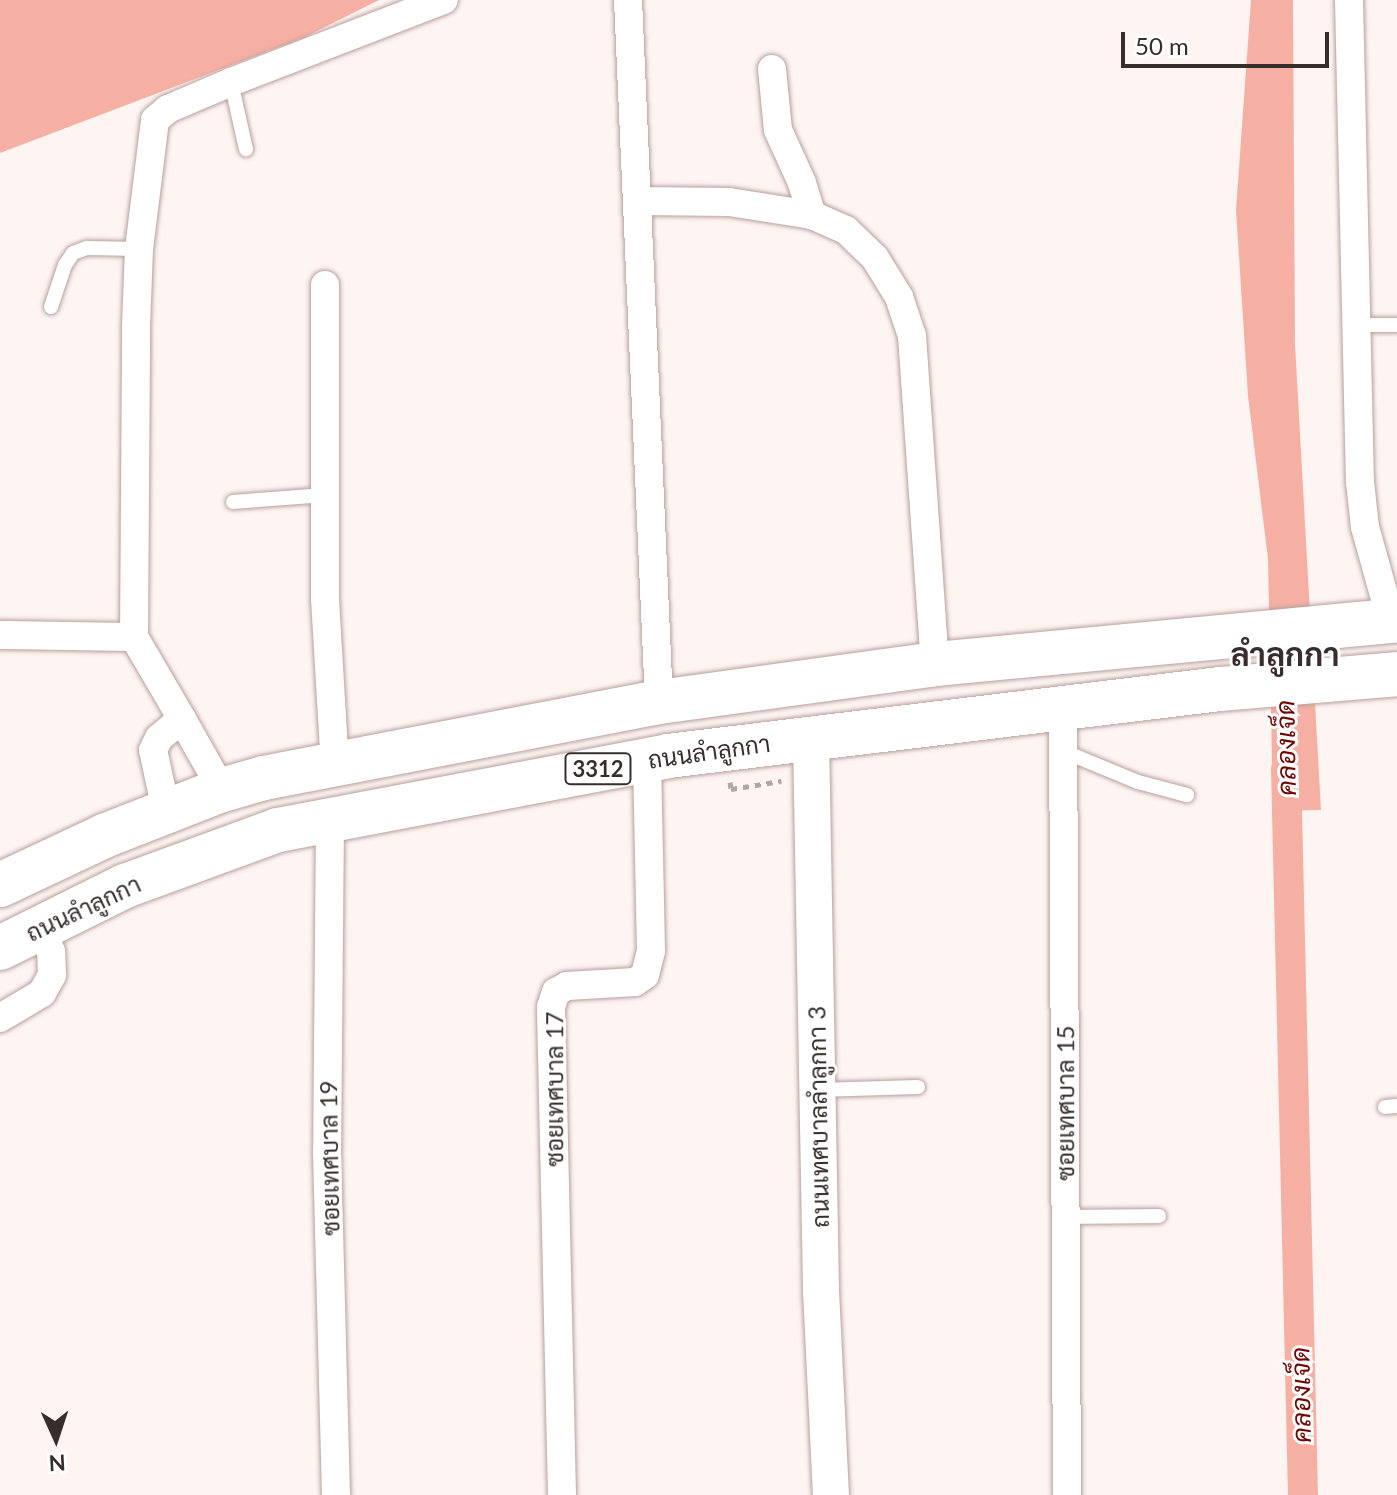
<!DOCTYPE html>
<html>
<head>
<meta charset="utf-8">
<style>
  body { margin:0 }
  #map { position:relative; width:1397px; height:1495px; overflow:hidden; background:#fef4f2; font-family:Lato,Sarabun,sans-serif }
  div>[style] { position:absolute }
  .water>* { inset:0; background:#f6b0a3 }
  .canal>* { height:30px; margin:-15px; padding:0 15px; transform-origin:15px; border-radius:15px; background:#f6b0a3 }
  .path>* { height:5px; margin-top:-2.5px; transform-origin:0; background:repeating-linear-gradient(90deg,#b0a6a4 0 6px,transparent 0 12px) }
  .roads { filter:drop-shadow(0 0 2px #b6a09c) drop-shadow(0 0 2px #b6a09c) }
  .service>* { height:14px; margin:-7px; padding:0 7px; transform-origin:7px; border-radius:7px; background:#fff }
  .minor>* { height:28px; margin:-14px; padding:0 14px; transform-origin:14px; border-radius:14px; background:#fff }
  .tertiary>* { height:36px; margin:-18px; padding:0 18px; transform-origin:18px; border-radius:18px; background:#fff }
  .primary>* { height:44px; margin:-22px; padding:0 22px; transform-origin:22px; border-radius:22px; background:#fff }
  span { translate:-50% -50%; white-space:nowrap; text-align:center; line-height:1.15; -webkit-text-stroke:6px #fff; paint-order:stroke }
  .shield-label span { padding:2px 6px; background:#fff; border:2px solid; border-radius:6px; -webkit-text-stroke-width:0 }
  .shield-label { font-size:22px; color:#372e2c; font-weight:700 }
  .street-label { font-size:24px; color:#372e2c }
  .water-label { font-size:26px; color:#6d0500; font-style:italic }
  .district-label { font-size:32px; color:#372e2c; font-weight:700 }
  .north { position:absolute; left:16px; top:1399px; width:80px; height:80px; -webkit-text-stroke:6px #fff; paint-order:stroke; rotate:177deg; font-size:22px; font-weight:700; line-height:32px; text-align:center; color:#372e2c }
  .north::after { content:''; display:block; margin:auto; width:28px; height:36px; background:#372e2c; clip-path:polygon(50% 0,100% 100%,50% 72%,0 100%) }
  .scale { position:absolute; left:1121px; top:32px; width:208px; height:36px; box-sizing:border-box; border:4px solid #372e2c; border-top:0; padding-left:10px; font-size:24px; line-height:28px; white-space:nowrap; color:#372e2c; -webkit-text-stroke:6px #fff; paint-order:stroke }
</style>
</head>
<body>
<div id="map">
  <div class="water">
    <i style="clip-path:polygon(0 0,379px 0,303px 38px,0 153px)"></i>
    <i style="clip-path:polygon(1251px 0,1293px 0,1295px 344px,1321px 810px,1273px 811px,1268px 559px,1248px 396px,1236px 210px)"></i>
  </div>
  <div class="canal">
    <i style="left:1286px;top:769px;width:726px;rotate:88.66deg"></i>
  </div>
  <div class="path">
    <i style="left:730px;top:782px;width:7px;rotate:82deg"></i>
    <i style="left:731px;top:789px;width:51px;rotate:-9.1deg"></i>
  </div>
  <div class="roads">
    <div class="service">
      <i style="left:231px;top:82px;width:69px;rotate:77.4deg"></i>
      <i style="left:51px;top:307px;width:44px;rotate:-71.6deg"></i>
      <i style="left:65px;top:265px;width:14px;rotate:-56deg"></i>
      <i style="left:73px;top:253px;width:15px;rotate:-20deg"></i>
      <i style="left:87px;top:248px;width:52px;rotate:1.1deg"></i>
      <i style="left:1354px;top:325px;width:43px"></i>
      <i style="left:233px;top:502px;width:91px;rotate:-4.4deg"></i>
      <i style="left:1063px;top:751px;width:81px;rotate:22.5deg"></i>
      <i style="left:1138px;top:782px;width:51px;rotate:14.9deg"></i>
      <i style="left:818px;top:1090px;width:100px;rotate:-1.7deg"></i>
      <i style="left:1385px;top:1107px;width:12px;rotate:-5deg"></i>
      <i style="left:1065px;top:1217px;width:94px;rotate:-0.6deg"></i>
    </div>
    <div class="minor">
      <i style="left:628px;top:0;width:703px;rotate:87.47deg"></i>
      <i style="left:1349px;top:0;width:482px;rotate:88.7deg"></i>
      <i style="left:1360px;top:482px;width:45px;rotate:83.7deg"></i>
      <i style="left:1365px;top:527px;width:97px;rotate:74.4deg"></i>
      <i style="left:772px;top:69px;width:61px;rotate:84.4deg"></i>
      <i style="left:778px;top:130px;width:58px;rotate:65.6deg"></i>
      <i style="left:802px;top:183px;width:34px;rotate:73deg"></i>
      <i style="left:637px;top:201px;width:92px;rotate:0.6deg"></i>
      <i style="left:729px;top:202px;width:84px;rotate:8.9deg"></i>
      <i style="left:812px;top:215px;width:37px;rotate:24deg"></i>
      <i style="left:846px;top:230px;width:40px;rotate:44deg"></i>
      <i style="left:875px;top:258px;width:46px;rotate:58.4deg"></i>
      <i style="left:899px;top:297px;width:41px;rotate:71.6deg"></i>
      <i style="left:912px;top:336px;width:329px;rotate:86deg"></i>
      <i style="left:325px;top:285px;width:314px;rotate:90deg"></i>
      <i style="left:325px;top:599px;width:166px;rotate:86.6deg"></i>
      <i style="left:0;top:635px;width:134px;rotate:0.9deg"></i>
      <i style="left:1063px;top:710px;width:785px;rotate:89.71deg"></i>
      <i style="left:182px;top:719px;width:81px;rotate:60.6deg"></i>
      <i style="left:166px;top:810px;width:61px;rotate:-102.2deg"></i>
      <i style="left:153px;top:750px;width:13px;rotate:-63deg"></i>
      <i style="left:159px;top:738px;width:30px;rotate:-40deg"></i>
      <i style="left:182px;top:719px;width:95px;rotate:-120.3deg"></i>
      <i style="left:134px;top:637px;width:310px;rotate:-89.6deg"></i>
      <i style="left:136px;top:327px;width:78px;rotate:-87.8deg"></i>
      <i style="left:139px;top:249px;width:130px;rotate:-82.9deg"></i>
      <i style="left:155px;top:120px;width:17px;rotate:-40deg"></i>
      <i style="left:168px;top:109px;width:69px;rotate:-23.2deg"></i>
      <i style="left:231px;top:82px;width:228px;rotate:-21.1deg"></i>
      <i style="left:330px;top:820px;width:332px;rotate:90.5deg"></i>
      <i style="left:327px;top:1152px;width:343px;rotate:88.5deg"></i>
      <i style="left:0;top:1018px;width:49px;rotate:-30.8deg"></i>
      <i style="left:42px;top:993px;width:21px;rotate:-61deg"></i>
      <i style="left:52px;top:975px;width:23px;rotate:-92deg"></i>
      <i style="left:51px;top:952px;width:28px;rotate:-111deg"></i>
      <i style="left:562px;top:1495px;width:488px;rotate:-91.3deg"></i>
      <i style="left:551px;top:1007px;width:16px;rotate:-72deg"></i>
      <i style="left:556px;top:992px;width:13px;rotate:-29deg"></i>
      <i style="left:567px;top:986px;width:68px;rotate:-3.4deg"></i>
      <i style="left:635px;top:982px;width:12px;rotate:-35deg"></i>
      <i style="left:645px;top:975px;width:25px;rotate:-76deg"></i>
      <i style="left:651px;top:951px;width:192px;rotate:-91.2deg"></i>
    </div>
    <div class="tertiary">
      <i style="left:811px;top:738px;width:553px;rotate:88.96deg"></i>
      <i style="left:821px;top:1291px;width:204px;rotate:87.2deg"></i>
    </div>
    <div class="primary">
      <i style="left:0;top:885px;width:115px;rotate:-25.2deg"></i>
      <i style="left:104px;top:836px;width:127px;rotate:-21.3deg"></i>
      <i style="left:222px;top:790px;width:44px;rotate:-15.9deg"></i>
      <i style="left:264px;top:778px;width:402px;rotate:-10.9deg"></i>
      <i style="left:659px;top:702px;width:279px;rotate:-7.8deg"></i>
      <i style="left:935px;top:664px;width:464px;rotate:-5.4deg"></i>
      <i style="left:0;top:948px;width:140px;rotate:-26.4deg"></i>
      <i style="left:125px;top:886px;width:163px;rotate:-20.1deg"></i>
      <i style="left:278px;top:830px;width:397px;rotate:-10.7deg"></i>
      <i style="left:668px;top:756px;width:556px;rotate:-6.92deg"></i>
      <i style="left:1220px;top:689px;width:178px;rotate:-4.8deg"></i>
    </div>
  </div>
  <div class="shield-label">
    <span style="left:598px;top:769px">3312</span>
  </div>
  <div class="street-label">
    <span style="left:709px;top:751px;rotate:-8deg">ถนนลำลูกกา</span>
    <span style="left:83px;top:908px;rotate:-25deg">ถนนลำลูกกา</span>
    <span style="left:554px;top:1089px;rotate:-90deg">ซอยเทศบาล 17</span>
    <span style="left:1065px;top:1103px;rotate:-90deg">ซอยเทศบาล 15</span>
    <span style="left:818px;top:1117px;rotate:-91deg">ถนนเทศบาลลำลูกกา 3</span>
    <span style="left:329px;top:1158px;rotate:-91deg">ซอยเทศบาล 19</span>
  </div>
  <div class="water-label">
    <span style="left:1286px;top:748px;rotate:-91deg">คลองเจ็ด</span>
    <span style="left:1301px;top:1395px;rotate:-91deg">คลองเจ็ด</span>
  </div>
  <div class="district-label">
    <span style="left:1285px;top:654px">ลำลูกกา</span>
  </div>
  <div class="north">N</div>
  <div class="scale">50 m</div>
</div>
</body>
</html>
